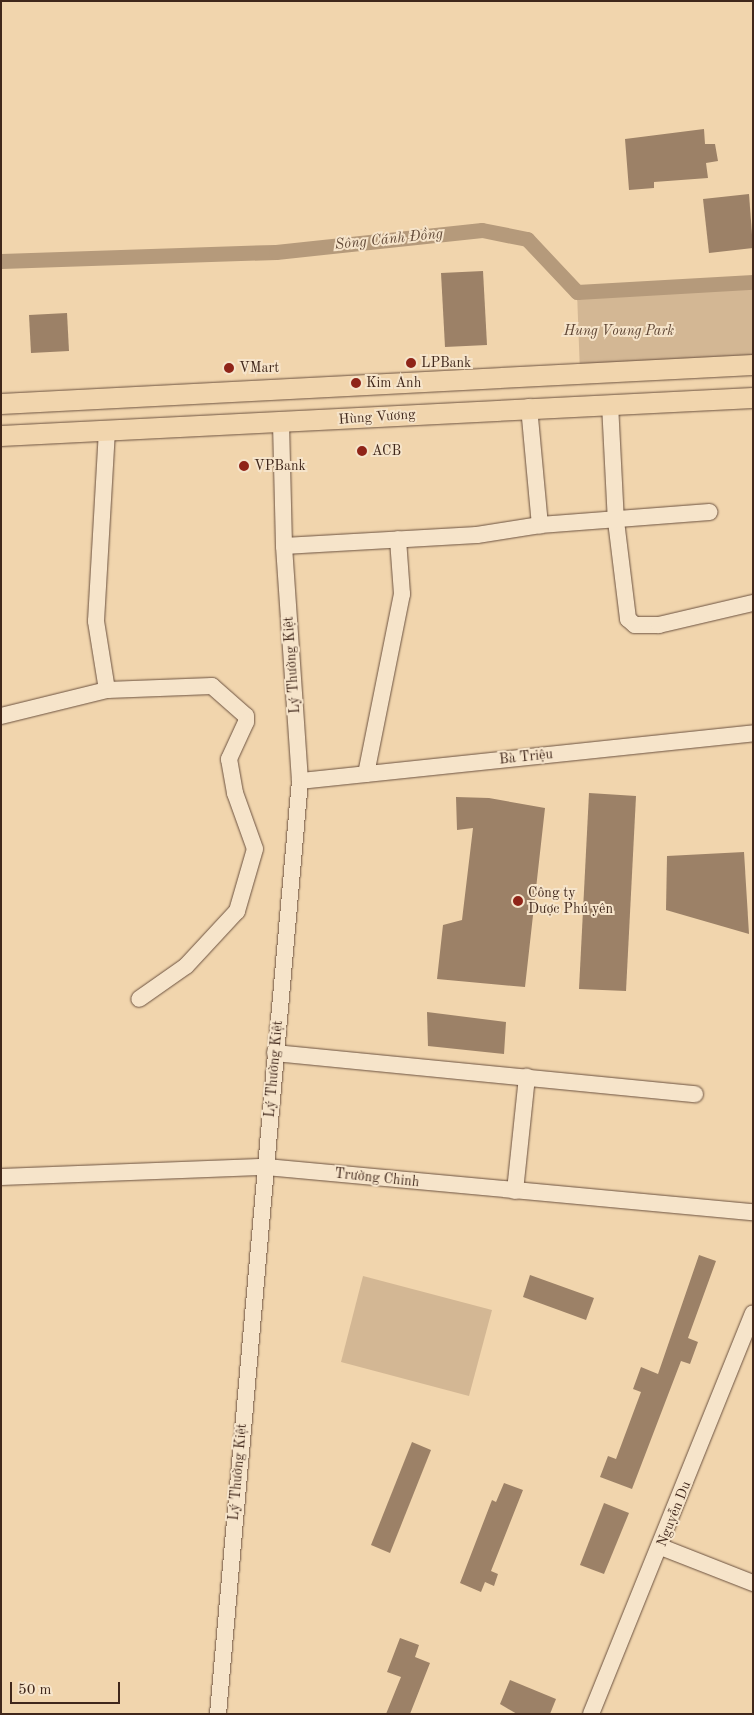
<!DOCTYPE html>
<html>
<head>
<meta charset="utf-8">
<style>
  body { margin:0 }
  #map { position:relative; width:754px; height:1715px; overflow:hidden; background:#f1d5ad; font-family:"Old Standard TT",serif }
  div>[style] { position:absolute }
  .green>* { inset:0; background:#d3b794 }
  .canal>* { height:15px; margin:-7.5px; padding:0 7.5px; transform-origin:7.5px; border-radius:7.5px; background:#b59a7b }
  .building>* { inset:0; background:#9c8167 }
  .roads { filter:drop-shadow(0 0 1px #6c5240) drop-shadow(0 0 1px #6c5240) }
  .minor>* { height:16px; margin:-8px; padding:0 8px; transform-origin:8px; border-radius:8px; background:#f6e4ca }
  .major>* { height:20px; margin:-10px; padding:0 10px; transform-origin:10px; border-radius:10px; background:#f1d5ad }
  .dots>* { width:14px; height:14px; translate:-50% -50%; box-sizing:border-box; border:2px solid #f6e4ca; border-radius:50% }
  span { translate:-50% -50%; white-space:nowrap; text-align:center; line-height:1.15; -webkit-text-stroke:4px #f6e4ca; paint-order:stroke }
  .park-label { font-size:14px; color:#5d4433; font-style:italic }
  .poi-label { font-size:14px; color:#40271b }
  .left { translate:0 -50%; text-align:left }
  .street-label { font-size:14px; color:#40271b }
  .water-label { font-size:15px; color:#634a38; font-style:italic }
  .frame { position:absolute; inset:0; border:2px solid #40271b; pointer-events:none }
  .scale { position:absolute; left:10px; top:1682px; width:110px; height:22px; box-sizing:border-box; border:2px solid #40271b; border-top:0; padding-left:6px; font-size:15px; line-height:18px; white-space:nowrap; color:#40271b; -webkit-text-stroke:4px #f6e4ca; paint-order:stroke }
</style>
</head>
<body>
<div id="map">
  <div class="green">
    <i style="clip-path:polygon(753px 282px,753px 365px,580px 373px,577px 292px)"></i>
    <i style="clip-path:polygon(363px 1276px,492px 1310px,469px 1396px,341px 1362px)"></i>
  </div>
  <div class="canal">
    <i style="left:1px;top:261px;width:275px;rotate:-1.9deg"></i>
    <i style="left:276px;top:252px;width:207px;rotate:-6.1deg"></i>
    <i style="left:482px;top:230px;width:46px;rotate:11.3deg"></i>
    <i style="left:527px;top:239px;width:73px;rotate:46.7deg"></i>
    <i style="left:577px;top:292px;width:176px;rotate:-3.3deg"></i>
  </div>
  <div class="building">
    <i style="clip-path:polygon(704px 129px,705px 144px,715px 144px,718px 161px,706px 163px,708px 178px,654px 182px,654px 188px,629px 190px,625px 139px)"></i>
    <i style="clip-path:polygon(749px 194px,753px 248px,709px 253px,703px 199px)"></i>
    <i style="clip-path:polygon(483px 271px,487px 345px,445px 347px,441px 273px)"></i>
    <i style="clip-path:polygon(67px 313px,69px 351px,31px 353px,29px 315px)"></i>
    <i style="clip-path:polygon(589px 793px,636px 796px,626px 991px,579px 989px)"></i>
    <i style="clip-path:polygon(456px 797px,489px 798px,545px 808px,525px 987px,437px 979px,443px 925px,462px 920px,473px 828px,457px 830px)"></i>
    <i style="clip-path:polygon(744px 852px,749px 934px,666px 910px,667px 856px)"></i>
    <i style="clip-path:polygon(427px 1012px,506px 1022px,504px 1054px,428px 1046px)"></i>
    <i style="clip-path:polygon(699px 1255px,716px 1261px,688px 1338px,698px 1342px,690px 1364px,681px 1361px,632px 1489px,600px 1477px,608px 1456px,616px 1459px,641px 1392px,633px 1389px,641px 1367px,658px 1374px)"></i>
    <i style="clip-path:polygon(530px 1275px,594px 1298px,586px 1320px,523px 1297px)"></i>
    <i style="clip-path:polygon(412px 1442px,431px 1450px,390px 1553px,371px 1545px)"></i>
    <i style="clip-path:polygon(504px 1483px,523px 1490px,491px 1571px,498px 1574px,494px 1586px,485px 1582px,481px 1592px,460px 1583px,492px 1500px,496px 1502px)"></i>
    <i style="clip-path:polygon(604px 1503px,629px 1513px,604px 1574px,580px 1565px)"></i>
    <i style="clip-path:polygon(400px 1638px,419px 1645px,415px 1657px,430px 1663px,410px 1714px,386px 1714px,401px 1677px,387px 1672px)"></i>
    <i style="clip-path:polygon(510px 1680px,556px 1699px,550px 1714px,517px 1714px,500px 1704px)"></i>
  </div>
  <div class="roads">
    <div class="minor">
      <i style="left:610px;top:404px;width:117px;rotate:87.1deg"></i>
      <i style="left:616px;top:521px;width:99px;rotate:83deg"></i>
      <i style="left:628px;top:619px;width:9px;rotate:41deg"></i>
      <i style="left:635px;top:625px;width:24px"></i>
      <i style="left:659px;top:625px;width:97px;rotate:-13.2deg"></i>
      <i style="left:529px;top:407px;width:119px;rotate:84.7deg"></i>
      <i style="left:284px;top:546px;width:193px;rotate:-3.3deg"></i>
      <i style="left:477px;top:535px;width:64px;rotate:-9deg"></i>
      <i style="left:540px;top:525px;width:170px;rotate:-4.4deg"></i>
      <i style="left:107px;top:690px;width:70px;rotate:-99.1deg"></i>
      <i style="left:96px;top:621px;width:191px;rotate:-86.7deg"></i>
      <i style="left:1px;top:716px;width:109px;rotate:-13.8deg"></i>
      <i style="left:107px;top:690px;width:105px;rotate:-2.2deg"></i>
      <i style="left:212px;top:686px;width:45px;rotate:41.4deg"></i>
      <i style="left:246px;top:716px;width:6px;rotate:90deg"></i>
      <i style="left:246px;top:722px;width:41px;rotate:114.7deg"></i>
      <i style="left:229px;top:759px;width:35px;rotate:80deg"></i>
      <i style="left:235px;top:793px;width:59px;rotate:70.3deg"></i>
      <i style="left:255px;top:849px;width:65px;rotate:106.2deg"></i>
      <i style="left:237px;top:911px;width:75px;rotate:132.8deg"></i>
      <i style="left:186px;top:966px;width:57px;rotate:144.9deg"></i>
      <i style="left:366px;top:774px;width:184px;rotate:-78.7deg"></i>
      <i style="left:402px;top:594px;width:55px;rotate:-94.2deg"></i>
      <i style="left:300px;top:781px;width:456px;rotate:-6deg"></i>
      <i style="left:275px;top:1053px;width:422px;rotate:5.6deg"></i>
      <i style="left:1px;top:1177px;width:265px;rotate:-2.2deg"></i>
      <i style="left:266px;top:1167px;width:489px;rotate:5.3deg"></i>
      <i style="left:515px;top:1191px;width:115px;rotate:-84deg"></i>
      <i style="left:661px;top:1547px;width:99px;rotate:21.4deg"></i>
      <i style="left:218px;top:1714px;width:937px;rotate:-84.98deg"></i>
      <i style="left:300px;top:781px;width:236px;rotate:-93.9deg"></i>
      <i style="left:284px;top:546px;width:123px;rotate:-91.4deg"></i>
      <i style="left:591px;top:1714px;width:432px;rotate:-68deg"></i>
    </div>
    <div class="major">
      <i style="left:1px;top:404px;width:753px;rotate:-2.97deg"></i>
      <i style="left:1px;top:436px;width:753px;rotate:-2.89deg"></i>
    </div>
  </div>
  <div class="dots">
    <i style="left:411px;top:363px;background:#8f2418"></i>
    <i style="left:229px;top:368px;background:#8f2418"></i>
    <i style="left:356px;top:383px;background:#8f2418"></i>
    <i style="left:362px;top:451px;background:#8f2418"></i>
    <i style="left:244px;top:466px;background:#8f2418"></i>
    <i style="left:518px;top:901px;background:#8f2418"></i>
  </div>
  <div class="park-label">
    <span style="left:619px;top:331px">Hung Voung Park</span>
  </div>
  <div class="poi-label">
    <span class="left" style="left:421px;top:363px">LPBank</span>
    <span class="left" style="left:239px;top:368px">VMart</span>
    <span class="left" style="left:366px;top:383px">Kim Anh</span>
    <span class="left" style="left:372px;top:451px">ACB</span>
    <span class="left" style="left:254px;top:466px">VPBank</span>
    <span class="left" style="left:528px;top:901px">Công ty<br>Dược Phú yên</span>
  </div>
  <div class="street-label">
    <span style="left:377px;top:417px;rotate:-4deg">Hùng Vương</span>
    <span style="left:292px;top:665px;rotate:-94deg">Lý Thường Kiệt</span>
    <span style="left:526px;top:757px;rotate:-6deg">Bà Triệu</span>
    <span style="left:274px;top:1069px;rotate:-85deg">Lý Thường Kiệt</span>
    <span style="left:377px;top:1178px;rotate:6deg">Trường Chinh</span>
    <span style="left:238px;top:1472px;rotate:-85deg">Lý Thường Kiệt</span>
    <span style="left:674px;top:1514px;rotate:-68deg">Nguyễn Du</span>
  </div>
  <div class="water-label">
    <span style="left:389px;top:240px;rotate:-6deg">Sông Cánh Đồng</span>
  </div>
  <div class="frame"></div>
  <div class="scale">50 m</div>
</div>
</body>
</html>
